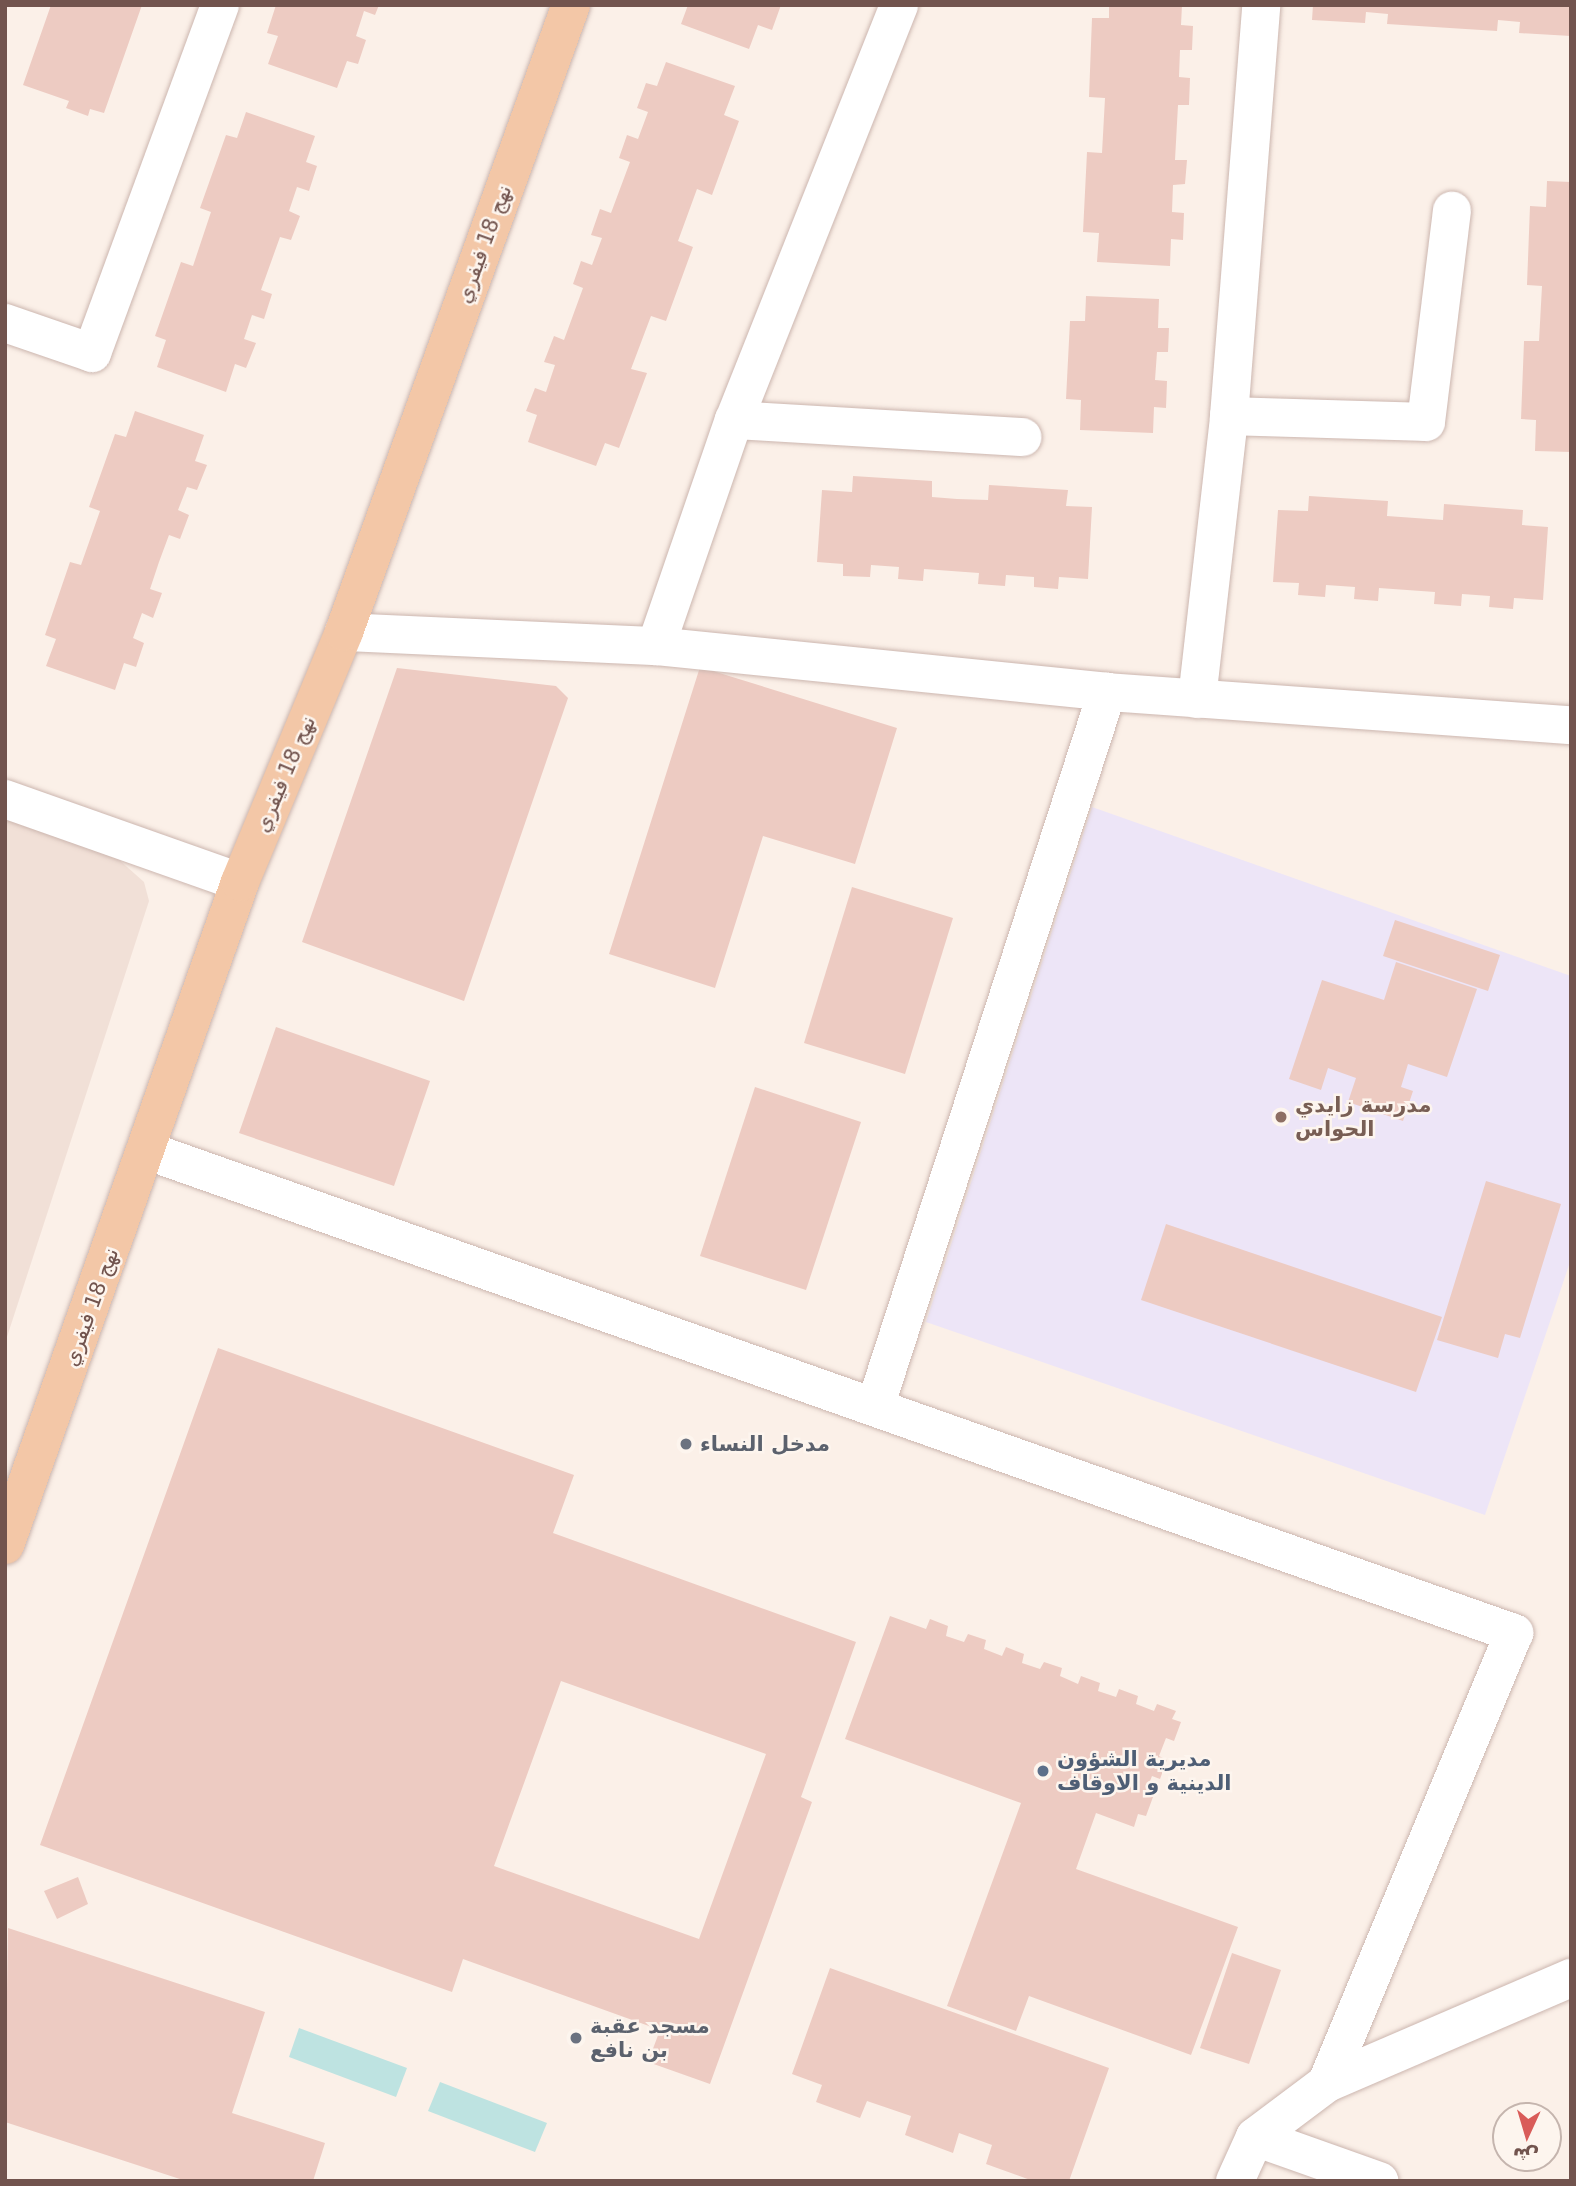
<!DOCTYPE html>
<html>
<head>
<meta charset="utf-8">
<style>
  body { margin:0 }
  #map { position:relative; width:1576px; height:2186px; overflow:hidden; background:#fbf0e8; font-family:"DejaVu Sans","Noto Naskh Arabic",sans-serif }
  div>[style] { position:absolute }
  .residential>* { inset:0; background:#f1e0d7 }
  .education>* { inset:0; background:#ede5f7 }
  .water>* { inset:0; background:#bee3e1 }
  .building>* { inset:0; background:#edcbc2 }
  .roads { filter:drop-shadow(0 0 2px #ccb6af) drop-shadow(0 0 2px #ccb6af) }
  .minor>* { height:38px; margin:-19px; padding:0 19px; transform-origin:19px; border-radius:19px; background:#fff }
  .major>* { height:38px; margin:-19px; padding:0 19px; transform-origin:19px; border-radius:19px; background:#f3c7a7 }
  .dots>* { width:19px; height:19px; translate:-50% -50%; box-sizing:border-box; border:4px solid #fdf5ee; border-radius:50% }
  span { translate:-50% -50%; white-space:nowrap; text-align:center; line-height:1.15; -webkit-text-stroke:5px #fdf5ee; paint-order:stroke }
  .street-label { font-size:21px; color:#72544e }
  .education-label { font-size:21px; color:#785e54; font-weight:700 }
  .left { translate:0 -50%; text-align:left }
  .worship-label { font-size:21px; color:#5b616d; font-weight:700 }
  .service-label { font-size:21px; color:#4e5e75; font-weight:700 }
  .frame { position:absolute; inset:0; border:7px solid #72544e; pointer-events:none }
  .north { position:absolute; left:1492px; top:2102px; width:70px; height:70px; box-sizing:border-box; background:#fdf5ee; border:2px solid #c5b5ae; border-radius:50%; rotate:184deg; font-size:19px; font-weight:700; line-height:28px; text-align:center; color:#72544e }
  .north::after { content:''; display:block; margin:auto; width:24px; height:32px; background:#d95c59; clip-path:polygon(50% 0,100% 100%,50% 72%,0 100%) }
</style>
</head>
<body>
<div id="map">
  <div class="residential">
    <i style="clip-path:polygon(5px 814px,117px 858px,144px 882px,149px 901px,5px 1343px)"></i>
  </div>
  <div class="education">
    <i style="clip-path:polygon(1092px 807px,1571px 976px,1571px 1259px,1485px 1515px,926px 1322px)"></i>
  </div>
  <div class="water">
    <i style="clip-path:polygon(299px 2028px,407px 2068px,396px 2097px,289px 2057px)"></i>
    <i style="clip-path:polygon(440px 2082px,547px 2123px,535px 2152px,428px 2111px)"></i>
  </div>
  <div class="building">
    <i style="clip-path:polygon(51px 5px,142px 5px,104px 113px,90px 109px,88px 116px,66px 108px,69px 101px,23px 85px)"></i>
    <i style="clip-path:polygon(276px 5px,379px 5px,375px 15px,364px 11px,356px 36px,366px 40px,358px 64px,347px 61px,337px 88px,268px 64px,278px 36px,267px 33px)"></i>
    <i style="clip-path:polygon(688px 5px,781px 5px,772px 30px,758px 25px,749px 49px,681px 24px)"></i>
    <i style="clip-path:polygon(1109px 5px,1182px 5px,1181px 25px,1193px 26px,1192px 50px,1180px 50px,1179px 77px,1190px 78px,1189px 105px,1178px 105px,1175px 160px,1187px 160px,1185px 184px,1173px 185px,1172px 212px,1184px 213px,1183px 240px,1171px 239px,1170px 266px,1097px 262px,1099px 233px,1083px 232px,1087px 152px,1102px 153px,1105px 98px,1089px 97px,1092px 18px,1109px 18px)"></i>
    <i style="clip-path:polygon(1313px 5px,1571px 5px,1571px 36px,1519px 33px,1520px 22px,1498px 20px,1497px 31px,1387px 24px,1388px 14px,1366px 12px,1365px 23px,1312px 20px)"></i>
    <i style="clip-path:polygon(666px 62px,735px 86px,724px 115px,739px 121px,712px 195px,697px 189px,678px 241px,693px 247px,666px 321px,651px 316px,631px 369px,647px 373px,619px 448px,605px 443px,596px 466px,528px 442px,537px 415px,526px 411px,535px 388px,546px 392px,555px 365px,544px 362px,554px 336px,564px 340px,583px 288px,573px 284px,581px 261px,592px 265px,602px 238px,591px 235px,600px 209px,611px 213px,630px 162px,619px 158px,627px 135px,638px 139px,648px 112px,637px 108px,646px 83px,657px 86px)"></i>
    <i style="clip-path:polygon(246px 112px,315px 136px,306px 162px,317px 166px,309px 191px,297px 187px,289px 211px,300px 216px,291px 240px,280px 237px,261px 290px,272px 294px,264px 319px,252px 315px,244px 339px,256px 343px,246px 368px,235px 364px,226px 392px,157px 367px,166px 340px,155px 336px,181px 262px,193px 266px,211px 212px,200px 208px,226px 135px,237px 138px)"></i>
    <i style="clip-path:polygon(1547px 181px,1571px 182px,1571px 452px,1535px 451px,1536px 420px,1521px 419px,1524px 341px,1539px 341px,1542px 286px,1527px 285px,1530px 206px,1546px 207px)"></i>
    <i style="clip-path:polygon(1086px 296px,1159px 299px,1158px 328px,1169px 328px,1168px 352px,1157px 352px,1155px 380px,1167px 381px,1166px 408px,1154px 407px,1153px 433px,1080px 430px,1081px 400px,1066px 399px,1070px 321px,1085px 321px)"></i>
    <i style="clip-path:polygon(135px 411px,204px 435px,195px 461px,207px 465px,197px 490px,187px 487px,178px 510px,189px 515px,180px 539px,169px 535px,159px 562px,150px 589px,162px 593px,153px 618px,142px 613px,133px 638px,144px 643px,136px 667px,124px 663px,115px 690px,46px 666px,56px 639px,45px 635px,70px 562px,81px 565px,100px 511px,89px 507px,115px 434px,126px 437px)"></i>
    <i style="clip-path:polygon(853px 476px,932px 481px,932px 497px,957px 499px,988px 500px,989px 485px,1068px 490px,1066px 506px,1092px 507px,1088px 579px,1059px 577px,1058px 589px,1034px 587px,1034px 577px,1006px 575px,1005px 586px,978px 584px,979px 573px,924px 569px,923px 581px,898px 579px,899px 567px,871px 565px,870px 577px,843px 576px,843px 564px,817px 562px,822px 490px,852px 492px)"></i>
    <i style="clip-path:polygon(1309px 496px,1388px 501px,1387px 516px,1443px 520px,1444px 504px,1523px 510px,1522px 525px,1548px 527px,1543px 600px,1514px 598px,1513px 609px,1489px 607px,1490px 596px,1462px 594px,1461px 606px,1434px 604px,1435px 592px,1379px 588px,1378px 601px,1354px 599px,1355px 587px,1326px 585px,1325px 597px,1298px 595px,1299px 583px,1273px 582px,1278px 510px,1308px 511px)"></i>
    <i style="clip-path:polygon(700px 667px,897px 728px,855px 864px,763px 836px,715px 988px,609px 954px)"></i>
    <i style="clip-path:polygon(397px 668px,556px 686px,568px 698px,464px 1001px,302px 942px)"></i>
    <i style="clip-path:polygon(852px 887px,953px 918px,905px 1074px,804px 1043px)"></i>
    <i style="clip-path:polygon(1395px 920px,1500px 955px,1488px 991px,1383px 956px)"></i>
    <i style="clip-path:polygon(1396px 962px,1477px 989px,1447px 1077px,1408px 1064px,1401px 1087px,1413px 1091px,1403px 1121px,1348px 1102px,1356px 1078px,1328px 1068px,1321px 1090px,1289px 1079px,1322px 980px,1384px 1000px)"></i>
    <i style="clip-path:polygon(276px 1027px,430px 1081px,394px 1186px,239px 1133px)"></i>
    <i style="clip-path:polygon(755px 1087px,861px 1122px,806px 1290px,700px 1256px)"></i>
    <i style="clip-path:polygon(1486px 1181px,1561px 1204px,1520px 1338px,1505px 1334px,1498px 1358px,1437px 1340px)"></i>
    <i style="clip-path:polygon(1166px 1224px,1442px 1317px,1416px 1392px,1141px 1300px)"></i>
    <i style="clip-path:polygon(evenodd,218px 1348px,574px 1475px,553px 1533px,856px 1642px,801px 1797px,812px 1802px,710px 2084px,648px 2062px,660px 2030px,463px 1959px,452px 1992px,40px 1845px,218px 1348px,561px 1681px,766px 1754px,699px 1939px,494px 1866px,561px 1681px)"></i>
    <i style="clip-path:polygon(890px 1616px,926px 1629px,930px 1619px,948px 1626px,946px 1636px,964px 1642px,968px 1634px,986px 1640px,984px 1649px,1002px 1656px,1006px 1647px,1024px 1654px,1022px 1663px,1040px 1669px,1044px 1662px,1062px 1668px,1060px 1676px,1078px 1684px,1081px 1676px,1100px 1683px,1098px 1691px,1116px 1697px,1119px 1689px,1138px 1696px,1136px 1704px,1154px 1711px,1157px 1704px,1176px 1711px,1172px 1719px,1181px 1722px,1174px 1741px,1166px 1738px,1159px 1756px,1167px 1760px,1160px 1779px,1152px 1776px,1145px 1794px,1153px 1797px,1146px 1816px,1138px 1814px,1134px 1827px,1096px 1813px,1076px 1869px,1238px 1927px,1191px 2055px,1029px 1996px,1016px 2031px,947px 2006px,1021px 1803px,845px 1739px)"></i>
    <i style="clip-path:polygon(78px 1877px,88px 1904px,57px 1919px,44px 1891px)"></i>
    <i style="clip-path:polygon(8px 1928px,265px 2012px,232px 2113px,325px 2143px,313px 2181px,186px 2181px,5px 2122px)"></i>
    <i style="clip-path:polygon(1232px 1953px,1281px 1970px,1249px 2064px,1200px 2048px)"></i>
    <i style="clip-path:polygon(830px 1968px,1109px 2068px,1069px 2181px,1033px 2181px,986px 2164px,992px 2145px,959px 2133px,953px 2153px,905px 2135px,911px 2116px,867px 2101px,860px 2118px,816px 2102px,822px 2085px,792px 2074px)"></i>
  </div>
  <div class="roads">
    <div class="minor">
      <i style="left:5px;top:323px;width:92px;rotate:19deg"></i>
      <i style="left:92px;top:353px;width:371px;rotate:-69.8deg"></i>
      <i style="left:1229px;top:416px;width:197px;rotate:1.7deg"></i>
      <i style="left:1426px;top:422px;width:213px;rotate:-83deg"></i>
      <i style="left:734px;top:420px;width:289px;rotate:3.4deg"></i>
      <i style="left:344px;top:632px;width:312px;rotate:2.6deg"></i>
      <i style="left:656px;top:646px;width:453px;rotate:5.8deg"></i>
      <i style="left:1107px;top:692px;width:465px;rotate:4.1deg"></i>
      <i style="left:656px;top:646px;width:239px;rotate:-71deg"></i>
      <i style="left:734px;top:420px;width:447px;rotate:-68.3deg"></i>
      <i style="left:1197px;top:699px;width:285px;rotate:-83.5deg"></i>
      <i style="left:1229px;top:416px;width:412px;rotate:-85.5deg"></i>
      <i style="left:5px;top:799px;width:249px;rotate:19.5deg"></i>
      <i style="left:148px;top:1151px;width:1449px;rotate:19.44deg"></i>
      <i style="left:1514px;top:1633px;width:487px;rotate:112.6deg"></i>
      <i style="left:875px;top:1407px;width:752px;rotate:-72.02deg"></i>
      <i style="left:1255px;top:2137px;width:132px;rotate:19.5deg"></i>
      <i style="left:1235px;top:2181px;width:48px;rotate:-65.6deg"></i>
      <i style="left:1255px;top:2137px;width:90px;rotate:-36.9deg"></i>
      <i style="left:1327px;top:2083px;width:266px;rotate:-23.3deg"></i>
    </div>
    <div class="major">
      <i style="left:5px;top:1545px;width:703px;rotate:-70.48deg"></i>
      <i style="left:240px;top:882px;width:271px;rotate:-67.4deg"></i>
      <i style="left:344px;top:632px;width:667px;rotate:-70.1deg"></i>
    </div>
  </div>
  <div class="dots">
    <i style="left:1281px;top:1117px;background:#8d6e63"></i>
    <i style="left:686px;top:1444px;background:#6b7280"></i>
    <i style="left:1043px;top:1771px;background:#5c6f8a"></i>
    <i style="left:576px;top:2038px;background:#6b7280"></i>
  </div>
  <div class="street-label">
    <span style="left:484px;top:244px;rotate:-70deg">نهج 18 فيفري</span>
    <span style="left:285px;top:774px;rotate:-67deg">نهج 18 فيفري</span>
    <span style="left:91px;top:1307px;rotate:-70deg">نهج 18 فيفري</span>
  </div>
  <div class="education-label">
    <span class="left" style="left:1295px;top:1117px">مدرسة زايدي<br>الحواس</span>
  </div>
  <div class="worship-label">
    <span class="left" style="left:700px;top:1444px">مدخل النساء</span>
    <span class="left" style="left:590px;top:2038px">مسجد عقبة<br>بن نافع</span>
  </div>
  <div class="service-label">
    <span class="left" style="left:1057px;top:1771px">مديرية الشؤون<br>الدينية و الاوقاف</span>
  </div>
  <div class="frame"></div>
  <div class="north">ش</div>
</div>
</body>
</html>
